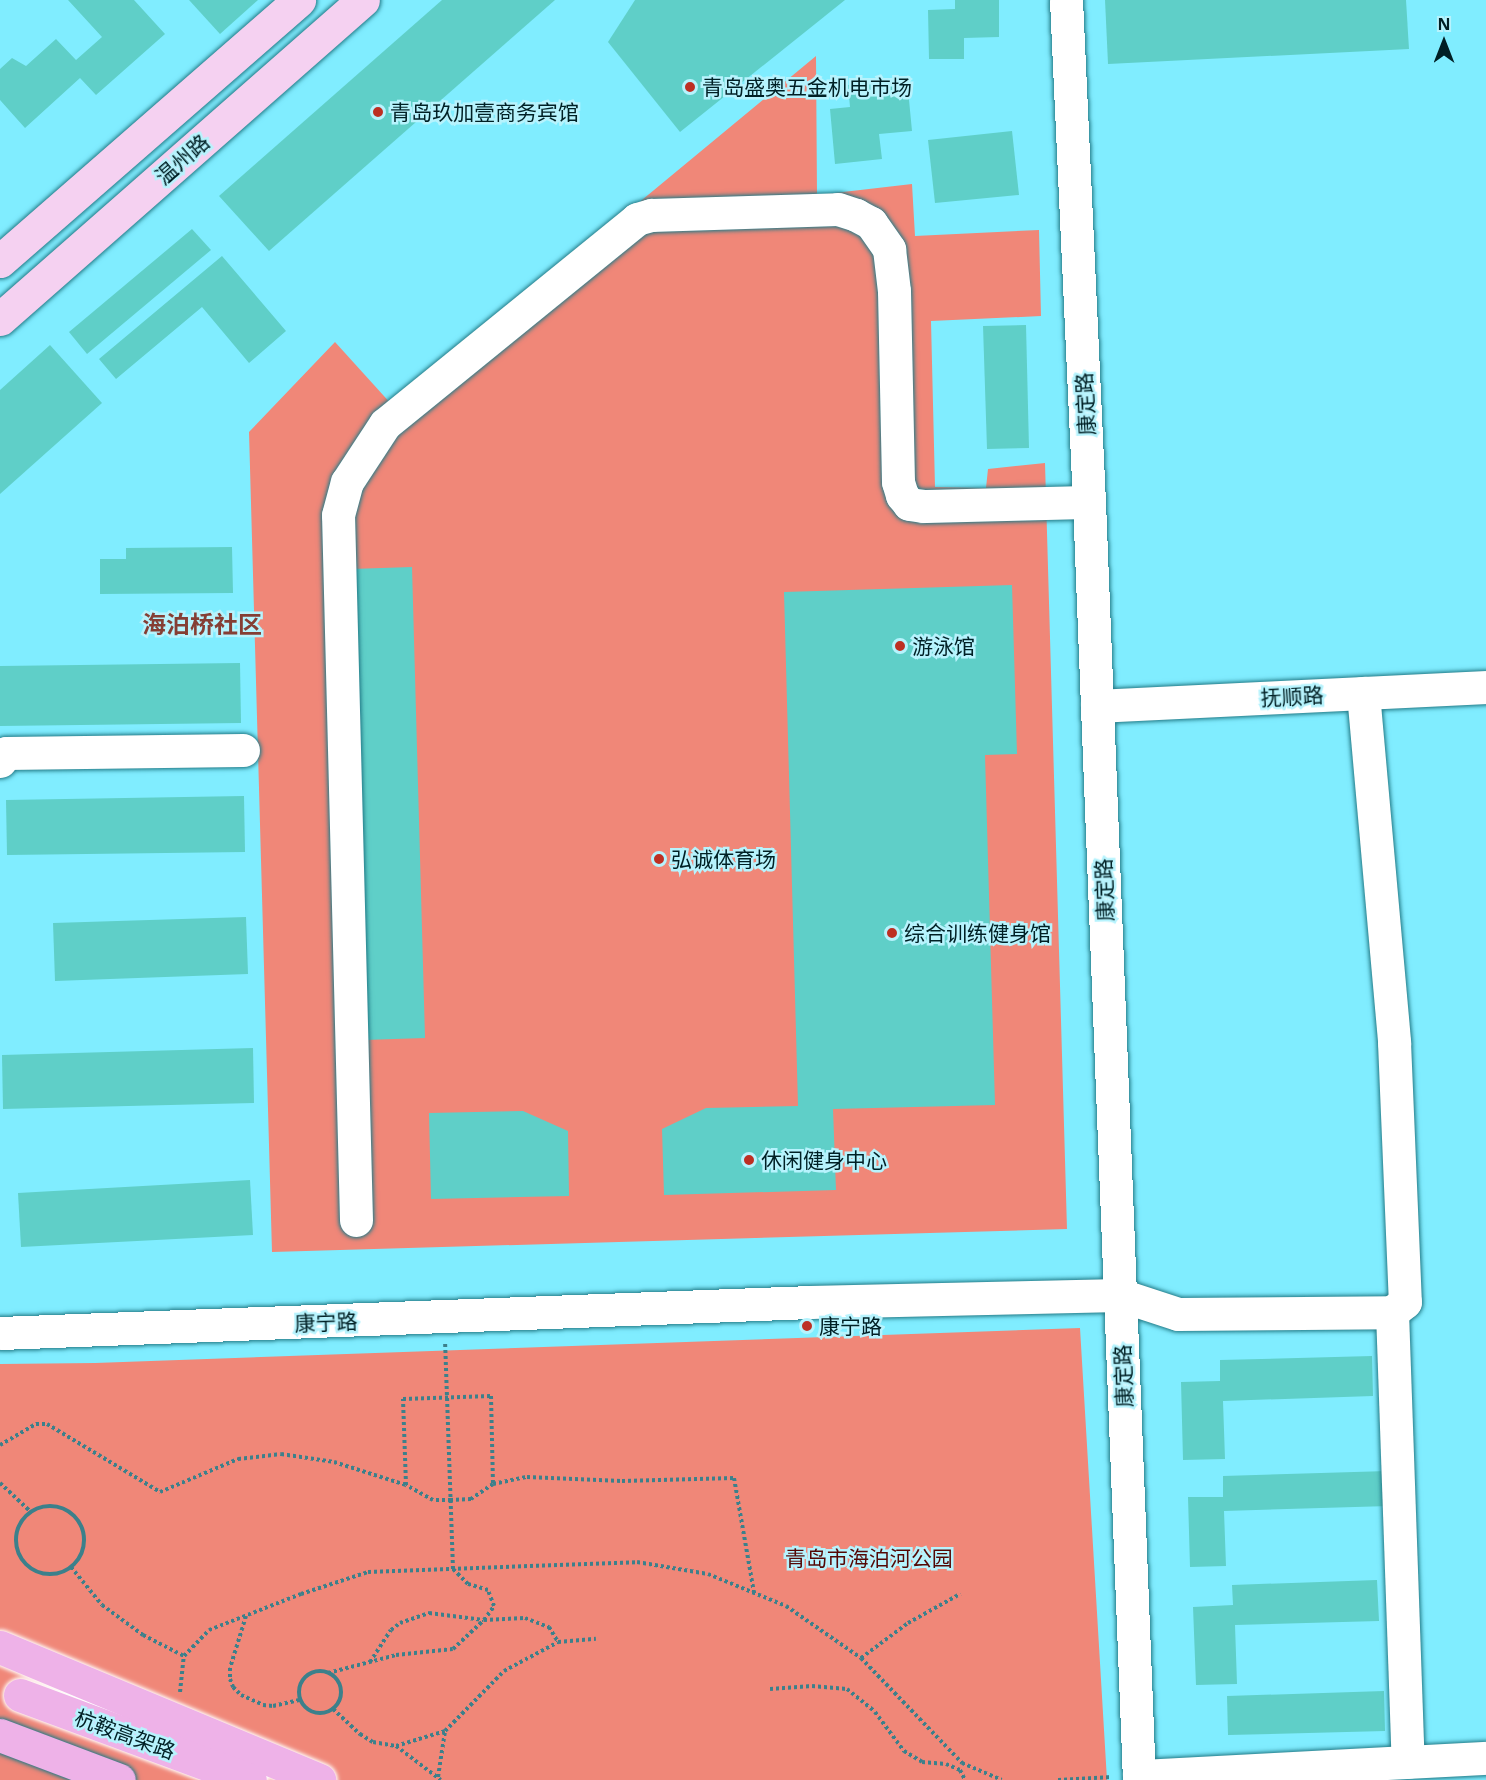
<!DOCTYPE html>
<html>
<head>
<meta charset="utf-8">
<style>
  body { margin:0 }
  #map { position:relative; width:1486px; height:1780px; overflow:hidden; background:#80edff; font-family:"Noto Sans","Noto Sans SC",sans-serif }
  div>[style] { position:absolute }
  .green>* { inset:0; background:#f08778 }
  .building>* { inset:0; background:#5fcfc8 }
  .path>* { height:4px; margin-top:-2px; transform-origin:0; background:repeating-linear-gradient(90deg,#3c808b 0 3px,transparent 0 6px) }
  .path>.ring { margin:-2px; padding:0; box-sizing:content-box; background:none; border:4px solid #3c808b; border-radius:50% }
  .roads { filter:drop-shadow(0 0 2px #237b88) drop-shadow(0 0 2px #237b88) }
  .minor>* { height:33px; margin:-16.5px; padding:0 16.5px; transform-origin:16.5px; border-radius:16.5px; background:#fff }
  .major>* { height:33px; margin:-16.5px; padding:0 16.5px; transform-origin:16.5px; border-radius:16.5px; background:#f5d1f1 }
  .highway>* { height:33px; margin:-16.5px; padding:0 16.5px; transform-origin:16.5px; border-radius:16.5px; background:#eeb2e8 }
  .bridges { filter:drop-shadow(0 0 2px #fff) drop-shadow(0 0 2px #fff) }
  .highway-bridge>* { height:33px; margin:-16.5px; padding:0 16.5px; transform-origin:16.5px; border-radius:16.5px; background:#eeb2e8 }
  .dots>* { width:16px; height:16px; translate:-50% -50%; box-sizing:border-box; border:3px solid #b7f3fd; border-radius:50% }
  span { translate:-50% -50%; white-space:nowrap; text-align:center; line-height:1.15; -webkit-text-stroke:5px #b7f3fd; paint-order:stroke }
  .poi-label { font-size:21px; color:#002025 }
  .left { translate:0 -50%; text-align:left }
  .street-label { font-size:21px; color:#002025 }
  .park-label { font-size:21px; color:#540704 }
  .quarter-label { font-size:24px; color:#853e34; font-weight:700 }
  .north { position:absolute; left:1414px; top:12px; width:60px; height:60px; -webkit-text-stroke:4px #b7f3fd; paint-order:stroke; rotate:0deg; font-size:16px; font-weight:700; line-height:24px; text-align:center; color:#002025 }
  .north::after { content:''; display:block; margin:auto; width:21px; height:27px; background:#002025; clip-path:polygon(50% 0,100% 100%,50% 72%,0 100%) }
</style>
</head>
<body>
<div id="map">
  <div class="green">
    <i style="clip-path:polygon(816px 56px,817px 195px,912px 184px,915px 236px,1039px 230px,1041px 316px,931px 321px,935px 487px,986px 488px,988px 469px,1045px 463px,1067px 1229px,272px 1252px,249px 432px,335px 342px,393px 406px)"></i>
    <i style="clip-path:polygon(1080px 1328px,1107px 1780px,0 1780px,0 1364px,95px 1363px)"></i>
  </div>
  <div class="building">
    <i style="clip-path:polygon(68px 0,134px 0,165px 34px,96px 95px,80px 78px,25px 128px,0 100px,0 69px,12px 58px,26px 66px,56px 39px,76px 60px,102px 37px)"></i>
    <i style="clip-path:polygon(189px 0,258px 0,220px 34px)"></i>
    <i style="clip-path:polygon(442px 0,555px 0,269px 251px,219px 196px)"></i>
    <i style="clip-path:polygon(635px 0,845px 0,680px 132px,608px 42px)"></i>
    <i style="clip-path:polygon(955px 0,999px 0,999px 37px,964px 38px,964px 59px,929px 59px,928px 10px,955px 9px)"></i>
    <i style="clip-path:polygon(1105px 0,1406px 0,1409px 49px,1108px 64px)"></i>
    <i style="clip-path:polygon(907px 79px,912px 131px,879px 134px,882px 159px,835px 164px,830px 109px,850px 107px,848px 85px)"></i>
    <i style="clip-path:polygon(1012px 131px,1019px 195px,935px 203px,928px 140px)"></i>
    <i style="clip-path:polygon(192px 229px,211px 250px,87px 354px,69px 332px)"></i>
    <i style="clip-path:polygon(222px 256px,286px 331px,249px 363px,202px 307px,116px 379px,99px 359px)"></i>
    <i style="clip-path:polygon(1026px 325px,1029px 448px,987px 449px,983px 326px)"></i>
    <i style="clip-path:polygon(50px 345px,102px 403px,0 494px,0 390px)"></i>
    <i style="clip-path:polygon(232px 547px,233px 593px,100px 594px,100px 559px,126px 559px,126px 548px)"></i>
    <i style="clip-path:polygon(412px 567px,425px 1038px,364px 1040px,351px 569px)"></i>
    <i style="clip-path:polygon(1012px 585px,1017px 754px,985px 755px,995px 1105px,833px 1109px,836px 1190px,664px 1195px,662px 1129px,706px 1108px,798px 1106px,784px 592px)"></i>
    <i style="clip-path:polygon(240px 663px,241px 723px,0 726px,0 666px)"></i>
    <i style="clip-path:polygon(244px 796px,245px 852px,7px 855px,6px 800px)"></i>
    <i style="clip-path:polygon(246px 917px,248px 974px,55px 981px,53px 923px)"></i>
    <i style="clip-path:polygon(253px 1048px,254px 1103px,3px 1109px,2px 1055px)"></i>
    <i style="clip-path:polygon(523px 1111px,568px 1131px,569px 1196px,431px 1199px,429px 1113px)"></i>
    <i style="clip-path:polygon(250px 1180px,253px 1235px,21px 1247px,18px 1193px)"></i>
    <i style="clip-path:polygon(1372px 1356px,1373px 1396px,1223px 1401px,1225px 1459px,1183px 1460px,1181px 1382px,1220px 1381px,1220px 1360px)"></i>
    <i style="clip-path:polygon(1388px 1471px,1389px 1506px,1224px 1511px,1226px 1566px,1190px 1567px,1188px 1497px,1223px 1497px,1223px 1476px)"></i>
    <i style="clip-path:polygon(1377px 1580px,1379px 1621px,1235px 1625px,1237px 1684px,1196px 1685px,1193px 1607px,1233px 1605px,1232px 1585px)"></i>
    <i style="clip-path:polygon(1384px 1691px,1385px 1731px,1228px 1735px,1227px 1696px)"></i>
  </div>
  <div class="path">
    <i style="left:491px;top:1396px;width:88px;rotate:88.7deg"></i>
    <i style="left:493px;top:1484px;width:27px;rotate:146deg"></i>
    <i style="left:471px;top:1499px;width:20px;rotate:177deg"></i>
    <i style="left:451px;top:1500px;width:18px;rotate:180deg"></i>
    <i style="left:433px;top:1500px;width:31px;rotate:-151deg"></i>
    <i style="left:406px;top:1485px;width:86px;rotate:-92deg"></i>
    <i style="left:403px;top:1399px;width:88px;rotate:-2deg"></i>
    <i style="left:0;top:1445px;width:42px;rotate:-30.3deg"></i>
    <i style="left:36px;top:1424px;width:11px"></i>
    <i style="left:47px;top:1424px;width:132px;rotate:31deg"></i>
    <i style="left:160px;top:1492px;width:85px;rotate:-22.9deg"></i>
    <i style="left:238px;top:1459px;width:43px;rotate:-6.6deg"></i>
    <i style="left:281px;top:1454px;width:54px;rotate:8.6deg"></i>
    <i style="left:334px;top:1462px;width:76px;rotate:17.7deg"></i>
    <i style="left:0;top:1483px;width:42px;rotate:43.1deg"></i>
    <i style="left:493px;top:1484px;width:35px;rotate:-12deg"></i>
    <i style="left:527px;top:1477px;width:95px;rotate:2.4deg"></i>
    <i style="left:622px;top:1481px;width:112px;rotate:-1.5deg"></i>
    <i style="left:734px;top:1478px;width:117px;rotate:80.1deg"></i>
    <i class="ring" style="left:16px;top:1506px;width:64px;height:64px"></i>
    <i style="left:71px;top:1567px;width:49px;rotate:50.8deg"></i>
    <i style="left:102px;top:1605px;width:51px;rotate:36.2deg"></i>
    <i style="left:143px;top:1635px;width:46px;rotate:27.1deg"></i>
    <i style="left:246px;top:1616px;width:54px;rotate:107.1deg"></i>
    <i style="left:230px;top:1668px;width:11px;rotate:90deg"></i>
    <i style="left:230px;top:1679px;width:9px;rotate:69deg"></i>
    <i style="left:233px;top:1687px;width:11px;rotate:45deg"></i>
    <i style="left:241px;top:1695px;width:24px;rotate:24deg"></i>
    <i style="left:263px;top:1705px;width:10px;rotate:6deg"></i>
    <i style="left:273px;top:1706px;width:28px;rotate:-13deg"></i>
    <i style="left:861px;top:1658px;width:59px;rotate:-36.7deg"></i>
    <i style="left:908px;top:1623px;width:60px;rotate:-29.1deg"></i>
    <i style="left:370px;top:1662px;width:38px;rotate:-57deg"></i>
    <i style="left:391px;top:1630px;width:11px;rotate:-38deg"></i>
    <i style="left:400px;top:1623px;width:31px;rotate:-19deg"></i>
    <i style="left:429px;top:1613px;width:55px;rotate:7.3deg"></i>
    <i style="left:484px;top:1620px;width:41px;rotate:-2.8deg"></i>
    <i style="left:525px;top:1618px;width:26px;rotate:21deg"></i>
    <i style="left:549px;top:1627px;width:17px;rotate:59deg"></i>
    <i class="ring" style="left:299px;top:1671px;width:38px;height:38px"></i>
    <i style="left:328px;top:1673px;width:70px;rotate:-14.8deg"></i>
    <i style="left:396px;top:1655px;width:57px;rotate:-6deg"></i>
    <i style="left:453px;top:1649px;width:42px;rotate:-43.1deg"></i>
    <i style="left:484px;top:1620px;width:17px;rotate:-54deg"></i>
    <i style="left:494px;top:1606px;width:17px;rotate:-111deg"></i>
    <i style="left:488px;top:1590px;width:21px;rotate:-163deg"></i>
    <i style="left:468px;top:1584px;width:21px;rotate:-135deg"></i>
    <i style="left:453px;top:1569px;width:226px;rotate:-92deg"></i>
    <i style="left:770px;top:1689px;width:42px;rotate:-4.1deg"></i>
    <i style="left:812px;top:1686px;width:35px;rotate:5deg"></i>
    <i style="left:847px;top:1689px;width:36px;rotate:39deg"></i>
    <i style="left:875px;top:1712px;width:49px;rotate:53.4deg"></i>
    <i style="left:904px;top:1751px;width:21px;rotate:31deg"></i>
    <i style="left:922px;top:1762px;width:24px;rotate:5deg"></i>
    <i style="left:946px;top:1764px;width:15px;rotate:23deg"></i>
    <i style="left:960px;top:1770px;width:11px;rotate:63deg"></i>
    <i style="left:180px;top:1692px;width:36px;rotate:-84deg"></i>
    <i style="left:184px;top:1656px;width:36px;rotate:-46deg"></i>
    <i style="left:209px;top:1630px;width:99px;rotate:-21.4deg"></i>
    <i style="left:301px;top:1594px;width:71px;rotate:-18.2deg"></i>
    <i style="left:368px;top:1572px;width:269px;rotate:-2.1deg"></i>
    <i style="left:637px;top:1562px;width:72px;rotate:9.6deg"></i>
    <i style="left:708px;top:1574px;width:84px;rotate:22.3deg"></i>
    <i style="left:786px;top:1606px;width:91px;rotate:34.7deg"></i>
    <i style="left:861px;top:1658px;width:146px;rotate:46.1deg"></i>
    <i style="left:962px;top:1763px;width:43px;rotate:23deg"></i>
    <i style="left:333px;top:1709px;width:37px;rotate:43deg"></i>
    <i style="left:360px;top:1734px;width:15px;rotate:32deg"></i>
    <i style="left:373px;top:1742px;width:23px;rotate:10deg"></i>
    <i style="left:396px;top:1746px;width:56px;rotate:37.1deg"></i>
    <i style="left:396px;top:1746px;width:51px;rotate:-17deg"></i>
    <i style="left:438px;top:1777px;width:47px;rotate:-81.3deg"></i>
    <i style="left:445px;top:1731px;width:84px;rotate:-45.5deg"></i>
    <i style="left:504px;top:1671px;width:61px;rotate:-28.2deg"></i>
    <i style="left:558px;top:1642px;width:38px;rotate:-5deg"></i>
    <i style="left:1058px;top:1780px;width:54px;rotate:-3.2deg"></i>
  </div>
  <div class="roads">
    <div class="minor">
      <i style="left:1066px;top:0;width:503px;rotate:87.38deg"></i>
      <i style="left:1089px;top:502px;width:1279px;rotate:87.76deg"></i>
      <i style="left:1363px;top:693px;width:350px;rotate:84.9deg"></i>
      <i style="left:1394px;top:1042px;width:260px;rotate:87.6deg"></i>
      <i style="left:1405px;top:1302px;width:16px;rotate:142deg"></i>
      <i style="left:1097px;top:706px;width:389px;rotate:-2.8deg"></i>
      <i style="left:0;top:761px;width:10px;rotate:-53deg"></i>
      <i style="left:6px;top:753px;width:237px;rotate:-0.7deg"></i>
      <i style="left:356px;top:1220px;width:705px;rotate:-91.46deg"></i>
      <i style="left:338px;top:515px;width:34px;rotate:-75deg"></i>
      <i style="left:347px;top:482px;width:69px;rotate:-56.8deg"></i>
      <i style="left:385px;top:424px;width:325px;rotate:-39.1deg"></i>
      <i style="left:637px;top:219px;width:15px;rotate:-16deg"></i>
      <i style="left:651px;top:215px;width:187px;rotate:-1.8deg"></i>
      <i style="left:838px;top:209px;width:19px;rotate:18deg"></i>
      <i style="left:856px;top:215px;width:17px;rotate:28deg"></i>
      <i style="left:871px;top:223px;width:32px;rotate:55deg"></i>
      <i style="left:889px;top:249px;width:42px;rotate:83.2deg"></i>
      <i style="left:894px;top:291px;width:191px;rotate:88.8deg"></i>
      <i style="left:898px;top:482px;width:14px;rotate:73deg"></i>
      <i style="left:902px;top:495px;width:11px;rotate:52deg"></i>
      <i style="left:909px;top:504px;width:14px;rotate:8deg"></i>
      <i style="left:923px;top:506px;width:166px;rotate:-1.4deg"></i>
      <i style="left:0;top:1333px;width:810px;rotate:-2.19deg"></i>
      <i style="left:809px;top:1302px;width:311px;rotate:-1.3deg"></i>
      <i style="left:1120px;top:1295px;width:61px;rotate:18.1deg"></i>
      <i style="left:1178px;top:1314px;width:214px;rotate:-0.5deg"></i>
      <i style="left:1392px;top:1312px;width:450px;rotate:88deg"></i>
      <i style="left:1139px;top:1776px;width:347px;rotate:-3deg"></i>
    </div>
    <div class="major">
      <i style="left:0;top:261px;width:397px;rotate:-41.1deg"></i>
      <i style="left:0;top:319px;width:483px;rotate:-41.3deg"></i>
    </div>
    <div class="highway">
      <i style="left:0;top:1735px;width:127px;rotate:20.7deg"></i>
    </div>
  </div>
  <div class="bridges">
    <div class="highway-bridge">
      <i style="left:0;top:1647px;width:346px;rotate:22.6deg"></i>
      <i style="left:20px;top:1695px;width:245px;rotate:20.3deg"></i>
    </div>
  </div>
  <div class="dots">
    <i style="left:690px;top:87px;background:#bd2f23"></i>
    <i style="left:378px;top:112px;background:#bd2f23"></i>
    <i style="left:900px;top:646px;background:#bd2f23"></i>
    <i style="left:659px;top:859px;background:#bd2f23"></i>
    <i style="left:892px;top:933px;background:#bd2f23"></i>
    <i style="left:749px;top:1160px;background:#bd2f23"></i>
    <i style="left:807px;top:1326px;background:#bd2f23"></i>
  </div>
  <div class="poi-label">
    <span class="left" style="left:702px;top:87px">青岛盛奥五金机电市场</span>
    <span class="left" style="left:390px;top:112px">青岛玖加壹商务宾馆</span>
    <span class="left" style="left:912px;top:646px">游泳馆</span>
    <span class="left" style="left:671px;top:859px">弘诚体育场</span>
    <span class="left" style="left:904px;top:933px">综合训练健身馆</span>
    <span class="left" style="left:761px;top:1160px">休闲健身中心</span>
    <span class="left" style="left:819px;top:1326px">康宁路</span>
  </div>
  <div class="street-label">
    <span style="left:182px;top:159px;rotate:-41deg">温州路</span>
    <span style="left:1085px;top:404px;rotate:-93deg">康定路</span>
    <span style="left:1292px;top:696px;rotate:-3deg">抚顺路</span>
    <span style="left:1104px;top:890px;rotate:-92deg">康定路</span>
    <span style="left:326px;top:1322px;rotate:-2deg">康宁路</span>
    <span style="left:1123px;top:1376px;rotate:-92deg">康定路</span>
    <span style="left:125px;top:1734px;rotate:20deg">杭鞍高架路</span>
  </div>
  <div class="park-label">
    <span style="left:869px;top:1558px">青岛市海泊河公园</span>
  </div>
  <div class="quarter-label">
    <span style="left:202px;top:624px">海泊桥社区</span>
  </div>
  <div class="north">N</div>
</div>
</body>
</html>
